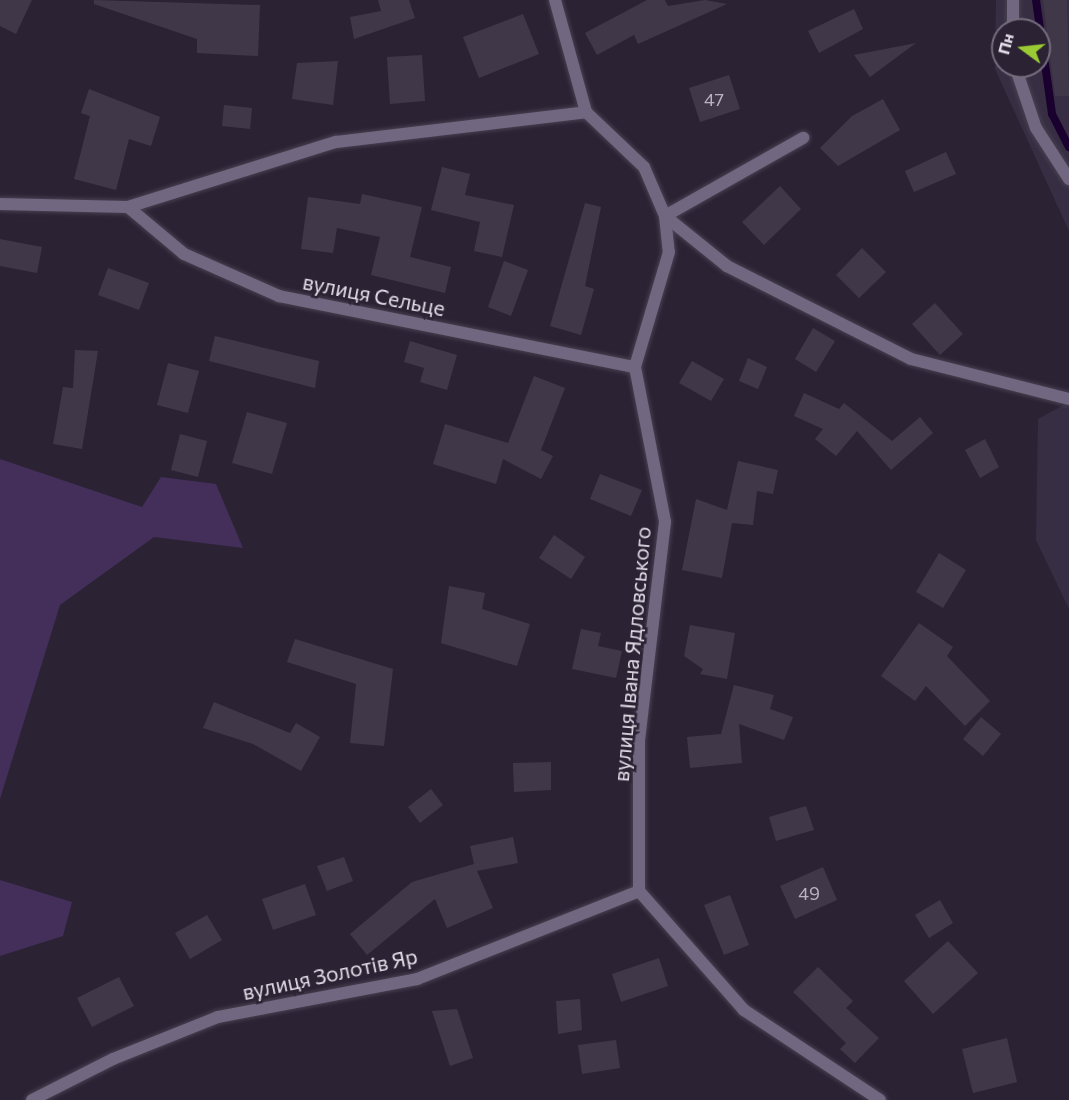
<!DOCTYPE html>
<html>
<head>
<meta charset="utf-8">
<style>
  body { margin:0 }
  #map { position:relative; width:1069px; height:1100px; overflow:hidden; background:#2b2334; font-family:Commissioner,sans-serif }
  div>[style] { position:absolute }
  .built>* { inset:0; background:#372e43 }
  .green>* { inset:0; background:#442e5a }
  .stream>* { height:8px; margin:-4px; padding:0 4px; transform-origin:4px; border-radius:4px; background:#1a002e }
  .building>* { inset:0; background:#403849 }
  .roads { filter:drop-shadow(0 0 2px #484151) drop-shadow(0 0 2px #484151) }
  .minor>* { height:12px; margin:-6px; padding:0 6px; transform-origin:6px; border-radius:6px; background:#726780 }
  span { translate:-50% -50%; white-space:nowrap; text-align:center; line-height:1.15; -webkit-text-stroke:5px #2b2334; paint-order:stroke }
  .number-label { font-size:18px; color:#bab4c0 }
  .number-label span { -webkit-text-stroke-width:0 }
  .street-label { font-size:21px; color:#e2dde8 }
  .north { position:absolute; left:991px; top:18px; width:60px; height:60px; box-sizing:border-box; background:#2b2334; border:2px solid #746d7c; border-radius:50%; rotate:285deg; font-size:16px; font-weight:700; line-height:24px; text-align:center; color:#e2dde8 }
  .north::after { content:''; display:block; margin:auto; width:21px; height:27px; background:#9bcb33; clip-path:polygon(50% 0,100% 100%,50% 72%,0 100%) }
</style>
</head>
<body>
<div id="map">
  <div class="built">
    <i style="clip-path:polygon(evenodd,996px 0,1069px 0,1069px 231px,995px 69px,996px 0,1003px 30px,1039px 30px,1039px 66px,1003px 66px,1003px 30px)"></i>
    <i style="clip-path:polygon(1069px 402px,1069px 609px,1036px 540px,1038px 419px)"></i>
  </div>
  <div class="green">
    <i style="clip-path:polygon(0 459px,142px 507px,161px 477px,216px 484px,243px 548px,154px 537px,60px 605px,0 799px)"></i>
    <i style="clip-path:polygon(0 880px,72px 902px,63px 936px,0 956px)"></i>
  </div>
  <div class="stream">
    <i style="left:1036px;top:0;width:115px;rotate:82deg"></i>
    <i style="left:1052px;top:114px;width:37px;rotate:63deg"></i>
  </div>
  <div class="building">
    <i style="clip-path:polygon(0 0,32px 0,16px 34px,0 26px)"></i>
    <i style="clip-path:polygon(94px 0,260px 5px,258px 56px,197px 53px,197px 39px,94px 4px)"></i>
    <i style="clip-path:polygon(378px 0,409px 0,415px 18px,354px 39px,350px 17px,381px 11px)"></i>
    <i style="clip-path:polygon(647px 0,665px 0,668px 6px,705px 0,727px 4px,638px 44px,634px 35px,597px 55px,585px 33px)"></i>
    <i style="clip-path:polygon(1043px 0,1067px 0,1069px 96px,1055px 96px)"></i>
    <i style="clip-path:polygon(854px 9px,863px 29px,819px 53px,808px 31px)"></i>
    <i style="clip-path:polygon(523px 14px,539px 54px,479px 78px,463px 37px)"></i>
    <i style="clip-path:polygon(916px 43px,870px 77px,854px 55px)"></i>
    <i style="clip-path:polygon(422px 55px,425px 101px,390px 104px,387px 57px)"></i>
    <i style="clip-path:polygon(338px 61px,333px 105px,292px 99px,297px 63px)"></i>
    <i style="clip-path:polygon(729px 75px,740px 109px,700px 122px,689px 88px)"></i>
    <i style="clip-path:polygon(89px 89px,160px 117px,151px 146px,129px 139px,116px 190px,74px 179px,90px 116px,81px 113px)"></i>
    <i style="clip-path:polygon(883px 99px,900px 130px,838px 166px,820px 148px,852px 116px)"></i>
    <i style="clip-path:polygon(224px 105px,252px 108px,250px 129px,222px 126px)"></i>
    <i style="clip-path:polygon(946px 152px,956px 174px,914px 192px,905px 171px)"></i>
    <i style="clip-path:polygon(442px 167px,470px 174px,465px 195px,514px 205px,502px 257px,474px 251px,480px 222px,431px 210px)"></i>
    <i style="clip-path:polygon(780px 186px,801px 209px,764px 245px,742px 222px)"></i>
    <i style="clip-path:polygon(362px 194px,422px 207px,410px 257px,451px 267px,445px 293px,371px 275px,380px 237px,337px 228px,333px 253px,301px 249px,308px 197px,360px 204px)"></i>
    <i style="clip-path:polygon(585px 203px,601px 207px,585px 286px,594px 289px,581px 335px,550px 326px)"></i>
    <i style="clip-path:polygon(0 239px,42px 247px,37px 273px,0 266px)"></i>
    <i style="clip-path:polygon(862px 248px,886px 272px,859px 298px,836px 275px)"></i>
    <i style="clip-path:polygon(504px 261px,528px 270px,511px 316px,488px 307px)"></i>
    <i style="clip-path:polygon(108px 268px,149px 283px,139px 310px,98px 295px)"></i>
    <i style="clip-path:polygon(935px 303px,963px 334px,940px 355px,912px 324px)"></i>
    <i style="clip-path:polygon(813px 328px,835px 341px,816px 372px,795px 359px)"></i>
    <i style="clip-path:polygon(215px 336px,319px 361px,315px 388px,209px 361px)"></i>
    <i style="clip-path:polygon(410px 341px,457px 355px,447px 390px,420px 382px,424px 368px,404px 362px)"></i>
    <i style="clip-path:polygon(75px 350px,98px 351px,82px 449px,53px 444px,63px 387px,73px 388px)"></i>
    <i style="clip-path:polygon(748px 358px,767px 367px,758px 389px,739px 381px)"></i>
    <i style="clip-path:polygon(692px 361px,724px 379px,711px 401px,679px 383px)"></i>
    <i style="clip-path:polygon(168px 363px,199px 371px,188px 413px,157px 405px)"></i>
    <i style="clip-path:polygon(534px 376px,565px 388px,541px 450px,553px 456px,541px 479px,503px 459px,496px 484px,433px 464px,445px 424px,508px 443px)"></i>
    <i style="clip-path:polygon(804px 393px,839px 409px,844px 403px,892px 441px,920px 417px,933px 433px,891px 470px,857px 431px,836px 456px,815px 439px,823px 429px,794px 416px)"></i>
    <i style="clip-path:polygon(247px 412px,287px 423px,272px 474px,232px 463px)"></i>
    <i style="clip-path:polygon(180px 434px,207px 441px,198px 477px,171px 470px)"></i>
    <i style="clip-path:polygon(985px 439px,999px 467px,980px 478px,965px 450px)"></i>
    <i style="clip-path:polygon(738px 461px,778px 470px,773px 494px,757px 491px,753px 525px,732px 523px,722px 578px,682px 570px,696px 499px,727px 510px)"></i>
    <i style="clip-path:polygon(600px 474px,642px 490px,631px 516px,590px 499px)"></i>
    <i style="clip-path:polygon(554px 535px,585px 557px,571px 579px,539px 558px)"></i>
    <i style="clip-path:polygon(939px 553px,966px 570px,943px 608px,916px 592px)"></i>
    <i style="clip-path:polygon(449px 586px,485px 593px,482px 609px,530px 624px,517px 666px,441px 643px)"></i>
    <i style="clip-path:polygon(919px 623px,953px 647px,947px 656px,990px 701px,965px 726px,926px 686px,915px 701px,881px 676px)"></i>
    <i style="clip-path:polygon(690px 625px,735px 633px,727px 679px,700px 674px,703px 669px,684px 656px)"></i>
    <i style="clip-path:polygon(581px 629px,601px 633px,598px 646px,622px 651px,616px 678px,572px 669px)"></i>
    <i style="clip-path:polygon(295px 639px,393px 669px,384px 746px,350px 743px,356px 684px,287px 662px)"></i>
    <i style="clip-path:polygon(734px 685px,774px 695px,770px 709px,793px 717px,784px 740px,739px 724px,742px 763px,690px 768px,687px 737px,721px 734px)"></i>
    <i style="clip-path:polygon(214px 702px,290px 733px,296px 723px,320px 737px,301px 771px,253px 744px,203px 728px)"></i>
    <i style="clip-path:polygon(981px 717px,1001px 734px,983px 756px,963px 739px)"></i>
    <i style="clip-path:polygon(551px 762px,551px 790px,514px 792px,513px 763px)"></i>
    <i style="clip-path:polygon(431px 789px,443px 805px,420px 823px,408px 807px)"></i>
    <i style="clip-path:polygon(806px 806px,814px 830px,776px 841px,769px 817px)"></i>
    <i style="clip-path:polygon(513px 837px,518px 863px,477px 871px,493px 908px,447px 928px,435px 899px,367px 955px,350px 934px,412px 882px,474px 864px,470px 846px)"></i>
    <i style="clip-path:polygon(344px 857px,353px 881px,327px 891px,317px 866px)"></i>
    <i style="clip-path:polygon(823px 867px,837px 900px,795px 919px,780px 886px)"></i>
    <i style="clip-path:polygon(305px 884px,316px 915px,273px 930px,262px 899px)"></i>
    <i style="clip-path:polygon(730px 895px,749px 945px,724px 955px,704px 905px)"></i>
    <i style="clip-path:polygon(940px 900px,953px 923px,929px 938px,915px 915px)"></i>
    <i style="clip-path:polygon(207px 915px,222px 940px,190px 959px,175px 933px)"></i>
    <i style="clip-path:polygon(948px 941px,978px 973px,933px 1014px,904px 981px)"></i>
    <i style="clip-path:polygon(659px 958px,668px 986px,621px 1002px,612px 974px)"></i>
    <i style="clip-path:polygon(818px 967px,853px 1001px,846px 1008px,879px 1038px,855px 1063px,840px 1049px,846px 1043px,793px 992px)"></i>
    <i style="clip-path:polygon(119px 977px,134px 1006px,92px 1027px,77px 998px)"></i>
    <i style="clip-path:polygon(580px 999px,582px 1030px,558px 1034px,556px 1001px)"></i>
    <i style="clip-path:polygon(457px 1009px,473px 1058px,450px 1066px,432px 1011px)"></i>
    <i style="clip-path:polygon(1007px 1038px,1017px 1082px,973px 1093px,962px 1049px)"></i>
    <i style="clip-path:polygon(616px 1040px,620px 1068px,582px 1074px,578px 1045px)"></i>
  </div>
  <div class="roads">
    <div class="minor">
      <i style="left:555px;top:0;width:116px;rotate:74.5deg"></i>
      <i style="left:586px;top:112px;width:80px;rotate:43.5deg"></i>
      <i style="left:644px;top:167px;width:53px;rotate:66.8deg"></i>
      <i style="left:665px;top:216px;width:36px;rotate:84deg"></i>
      <i style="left:669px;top:252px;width:120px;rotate:106.5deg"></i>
      <i style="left:635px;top:367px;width:158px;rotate:79deg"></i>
      <i style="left:665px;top:522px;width:221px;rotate:96.8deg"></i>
      <i style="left:639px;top:741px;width:150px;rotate:90deg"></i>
      <i style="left:639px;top:891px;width:159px;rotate:48.6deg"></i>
      <i style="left:744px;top:1010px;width:163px;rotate:33.5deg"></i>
      <i style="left:1013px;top:0;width:30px;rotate:90deg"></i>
      <i style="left:1015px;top:66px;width:65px;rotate:71.3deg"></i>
      <i style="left:1036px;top:128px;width:61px;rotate:57.1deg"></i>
      <i style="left:0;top:204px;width:128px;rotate:1.3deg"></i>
      <i style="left:128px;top:207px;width:73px;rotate:40deg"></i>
      <i style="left:184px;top:254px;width:104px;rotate:23.9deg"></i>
      <i style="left:279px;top:296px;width:363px;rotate:11.3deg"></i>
      <i style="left:128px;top:207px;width:218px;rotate:-17.4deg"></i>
      <i style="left:336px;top:142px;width:252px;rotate:-6.8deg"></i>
      <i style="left:665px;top:216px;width:80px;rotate:38.9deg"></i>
      <i style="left:727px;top:266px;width:206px;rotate:26.8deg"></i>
      <i style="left:911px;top:359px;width:163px;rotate:14.2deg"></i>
      <i style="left:665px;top:216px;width:159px;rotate:-29.5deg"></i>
      <i style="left:32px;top:1100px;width:91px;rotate:-26.8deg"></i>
      <i style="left:113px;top:1059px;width:113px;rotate:-21.8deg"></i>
      <i style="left:218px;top:1017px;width:203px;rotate:-10.8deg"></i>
      <i style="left:417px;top:979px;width:239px;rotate:-21.6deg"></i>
    </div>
  </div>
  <div class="number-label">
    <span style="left:714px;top:99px">47</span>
    <span style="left:809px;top:893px">49</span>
  </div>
  <div class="street-label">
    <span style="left:374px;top:295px;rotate:11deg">вулиця Сельце</span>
    <span style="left:632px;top:654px;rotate:-85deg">вулиця Івана Ядловського</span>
    <span style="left:330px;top:974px;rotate:-12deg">вулиця Золотів Яр</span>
  </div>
  <div class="north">Пн</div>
</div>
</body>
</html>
